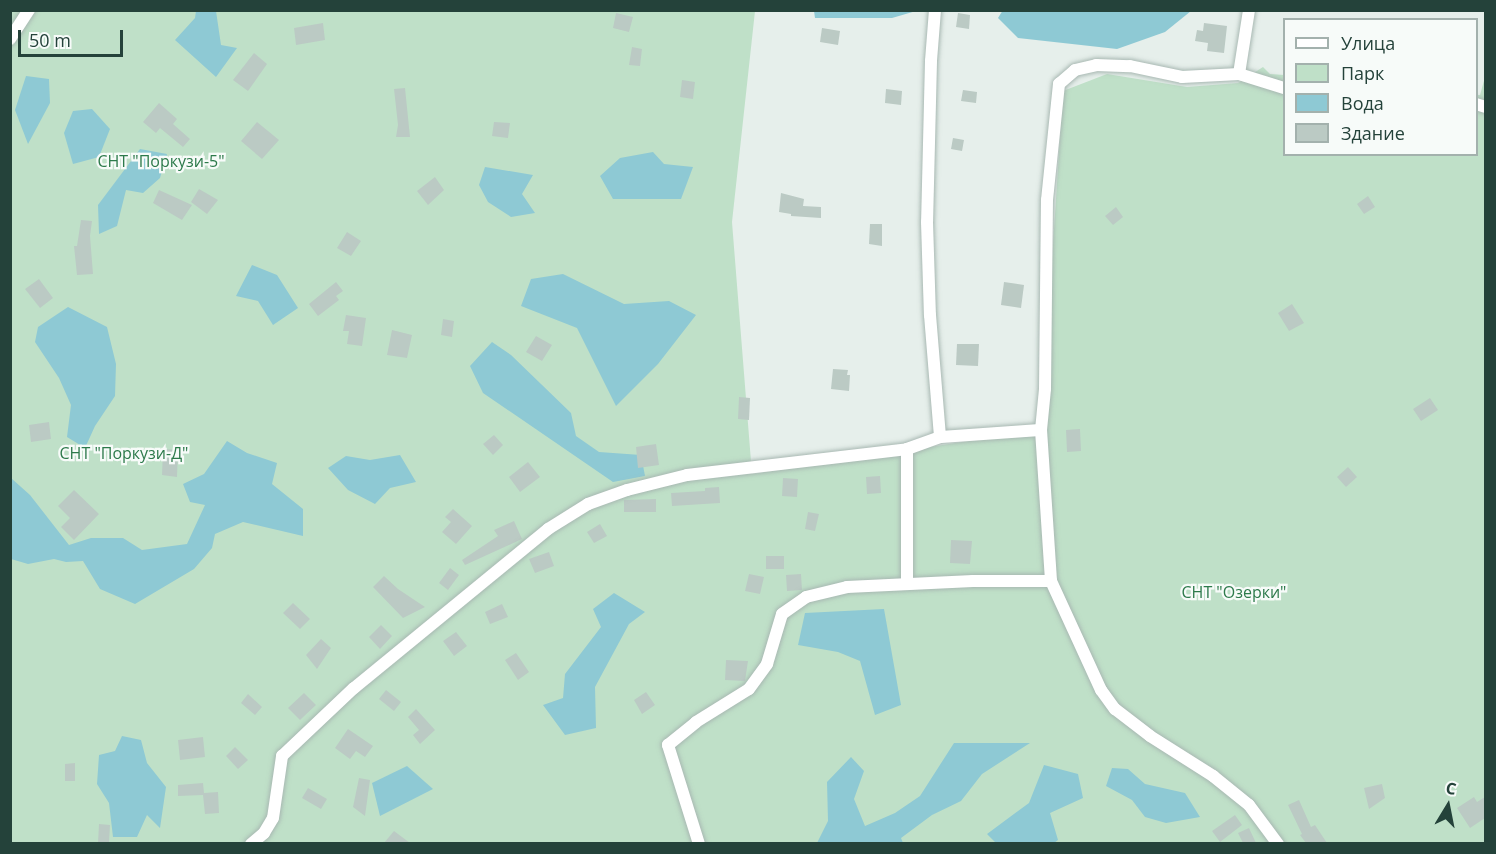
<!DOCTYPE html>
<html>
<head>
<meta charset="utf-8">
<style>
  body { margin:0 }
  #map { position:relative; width:1496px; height:854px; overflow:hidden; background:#e6efeb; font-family:"Open Sans",sans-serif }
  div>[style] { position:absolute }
  .green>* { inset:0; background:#bfe0c8 }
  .water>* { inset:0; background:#8ec9d4 }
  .building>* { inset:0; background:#bbcac4 }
  .roads { filter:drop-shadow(0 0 2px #a8b8b2) drop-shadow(0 0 2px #a8b8b2) }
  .minor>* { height:12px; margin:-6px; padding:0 6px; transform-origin:6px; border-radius:6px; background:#fff }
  span { translate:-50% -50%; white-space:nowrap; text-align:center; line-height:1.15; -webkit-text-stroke:4.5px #f7fbf9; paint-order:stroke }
  .park-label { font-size:16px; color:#2d7a4b }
  .frame { position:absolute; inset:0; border:12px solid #24423a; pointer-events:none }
  .legend { position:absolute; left:1283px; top:18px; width:195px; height:138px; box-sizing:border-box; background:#f7fbf9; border:2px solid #a3b1ad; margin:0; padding:8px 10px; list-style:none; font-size:18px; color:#24423a }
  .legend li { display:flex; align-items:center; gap:12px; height:30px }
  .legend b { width:30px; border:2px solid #a3b1ad }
  .north { position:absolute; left:1418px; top:776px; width:60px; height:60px; -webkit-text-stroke:4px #f7fbf9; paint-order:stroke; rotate:10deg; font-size:16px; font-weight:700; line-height:24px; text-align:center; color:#24423a }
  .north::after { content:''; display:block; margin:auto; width:21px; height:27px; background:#24423a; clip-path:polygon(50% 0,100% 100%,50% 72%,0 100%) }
  .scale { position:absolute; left:18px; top:30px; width:105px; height:27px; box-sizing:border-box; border:3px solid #24423a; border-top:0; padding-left:8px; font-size:18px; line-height:21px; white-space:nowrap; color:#24423a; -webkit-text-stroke:4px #f7fbf9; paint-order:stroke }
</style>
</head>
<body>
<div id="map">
  <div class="green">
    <i style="clip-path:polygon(10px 11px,755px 11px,732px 222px,752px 474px,1041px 430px,1063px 91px,1107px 74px,1187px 87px,1238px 83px,1263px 67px,1270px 74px,1284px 75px,1284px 154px,1476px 154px,1477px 95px,1480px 95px,1485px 77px,1485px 843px,11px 843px)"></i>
  </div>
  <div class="water">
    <i style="clip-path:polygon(1003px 10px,1191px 10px,1191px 11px,1165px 32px,1117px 49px,1018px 38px,998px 18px)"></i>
    <i style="clip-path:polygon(196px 11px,216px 11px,221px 45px,237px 48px,216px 77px,175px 40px,195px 18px)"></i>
    <i style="clip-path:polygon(814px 11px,814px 10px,916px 11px,892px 18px,815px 18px)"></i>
    <i style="clip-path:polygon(26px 76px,49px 79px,50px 103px,28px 144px,15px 110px)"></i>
    <i style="clip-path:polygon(92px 109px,110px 129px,99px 157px,73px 164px,64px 133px,73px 111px)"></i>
    <i style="clip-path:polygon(140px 149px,167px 154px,160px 178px,143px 193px,126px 190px,117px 226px,99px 234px,98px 205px)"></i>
    <i style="clip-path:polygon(653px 152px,664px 164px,693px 167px,681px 199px,613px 199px,600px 176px,620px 158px)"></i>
    <i style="clip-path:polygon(485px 167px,533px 175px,522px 194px,535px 213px,511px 217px,488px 202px,479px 185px)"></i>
    <i style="clip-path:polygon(252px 265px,277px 275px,298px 308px,273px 325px,258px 301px,236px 296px)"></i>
    <i style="clip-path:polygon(563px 274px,624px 304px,669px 301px,696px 315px,658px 364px,616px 406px,577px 328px,521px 306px,531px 279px)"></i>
    <i style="clip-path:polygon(68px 307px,107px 327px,116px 364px,115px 396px,95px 426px,85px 448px,67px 437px,71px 405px,59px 378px,35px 342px,38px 327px)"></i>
    <i style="clip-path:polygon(492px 342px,511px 355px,571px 413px,576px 436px,599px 452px,641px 455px,645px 476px,613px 482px,483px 393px,470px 366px)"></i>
    <i style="clip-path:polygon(227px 441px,247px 453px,277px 463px,272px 484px,303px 509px,303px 536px,243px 522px,215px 534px,212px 548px,194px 569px,135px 604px,100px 589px,83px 561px,66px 562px,54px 559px,28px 564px,11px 559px,11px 478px,30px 495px,69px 545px,91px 538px,123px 538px,142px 550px,187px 544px,205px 505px,190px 502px,183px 484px,204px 474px)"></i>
    <i style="clip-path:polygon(400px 455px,416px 482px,390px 488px,375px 504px,348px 490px,328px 468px,346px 456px,370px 460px)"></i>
    <i style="clip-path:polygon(614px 593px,645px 612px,629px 624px,595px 687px,596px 728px,565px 735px,543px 705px,563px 698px,565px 674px,601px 627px,593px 609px)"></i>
    <i style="clip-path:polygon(884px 609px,901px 705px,875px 715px,860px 661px,838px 652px,798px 645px,805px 613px)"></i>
    <i style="clip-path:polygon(122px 736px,141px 740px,147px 763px,166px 787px,160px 828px,147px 815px,137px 837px,113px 837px,109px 803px,97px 784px,99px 755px,115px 751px)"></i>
    <i style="clip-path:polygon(954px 743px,1030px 743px,982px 774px,961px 801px,932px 815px,901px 838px,903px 843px,817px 843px,828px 821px,827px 782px,851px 757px,864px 771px,854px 799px,865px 826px,895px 813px,920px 796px)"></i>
    <i style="clip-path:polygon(1044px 765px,1078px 774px,1083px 798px,1050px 813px,1058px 840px,1054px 843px,996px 843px,987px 834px,1029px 803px)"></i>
    <i style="clip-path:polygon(407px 766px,433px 789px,380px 816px,372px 783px)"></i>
    <i style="clip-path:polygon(1112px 768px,1128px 769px,1145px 784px,1185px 793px,1200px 817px,1166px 823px,1145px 817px,1132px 800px,1106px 786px)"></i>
  </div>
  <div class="building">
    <i style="clip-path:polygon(616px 13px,633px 17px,629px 32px,613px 28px)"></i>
    <i style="clip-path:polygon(958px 13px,970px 15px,969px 29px,956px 27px)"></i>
    <i style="clip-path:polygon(323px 23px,325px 40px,296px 45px,294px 28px)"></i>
    <i style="clip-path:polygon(1204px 23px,1227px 26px,1224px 53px,1207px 51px,1208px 43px,1195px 41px,1197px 30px,1203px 31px)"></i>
    <i style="clip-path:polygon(822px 28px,840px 31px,838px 45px,820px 42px)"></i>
    <i style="clip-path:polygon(632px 47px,642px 49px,640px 66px,629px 65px)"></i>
    <i style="clip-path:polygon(254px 53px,267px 64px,248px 91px,233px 80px)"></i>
    <i style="clip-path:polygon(682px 80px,695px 82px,693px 99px,680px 97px)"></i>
    <i style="clip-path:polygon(405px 88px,410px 137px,396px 137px,398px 125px,394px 89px)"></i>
    <i style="clip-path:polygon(886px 89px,902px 91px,901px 105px,885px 103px)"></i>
    <i style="clip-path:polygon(963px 90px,977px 92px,976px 103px,961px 101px)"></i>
    <i style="clip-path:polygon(159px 103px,177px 119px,173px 124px,190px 139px,183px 147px,160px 128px,156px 133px,143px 122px)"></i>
    <i style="clip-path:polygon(257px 122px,279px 140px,262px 159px,241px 141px)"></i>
    <i style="clip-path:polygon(494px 122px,510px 123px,508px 138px,492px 136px)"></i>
    <i style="clip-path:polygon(953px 138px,964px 140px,962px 151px,951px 149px)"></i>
    <i style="clip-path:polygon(435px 177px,444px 190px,428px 205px,417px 191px)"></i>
    <i style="clip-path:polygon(199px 189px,218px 200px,207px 214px,191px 202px)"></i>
    <i style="clip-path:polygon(159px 190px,192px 205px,182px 220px,153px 203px)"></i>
    <i style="clip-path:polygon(781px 193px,804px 199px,803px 206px,821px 207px,821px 218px,791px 216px,791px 214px,779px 212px)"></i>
    <i style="clip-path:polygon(1368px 196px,1375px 207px,1364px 214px,1357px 204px)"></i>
    <i style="clip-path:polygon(1116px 207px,1123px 217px,1113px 225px,1105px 216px)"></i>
    <i style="clip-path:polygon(81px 220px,92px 221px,90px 236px,93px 274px,77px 275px,74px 246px,77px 246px)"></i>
    <i style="clip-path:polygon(870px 224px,882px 224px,882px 246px,869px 244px)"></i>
    <i style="clip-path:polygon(347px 232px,361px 241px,351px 256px,337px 248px)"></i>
    <i style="clip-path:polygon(39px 279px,53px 298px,40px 308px,25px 289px)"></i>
    <i style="clip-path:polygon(336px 282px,343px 291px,336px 296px,339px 300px,318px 316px,309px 304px)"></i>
    <i style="clip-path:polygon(1004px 282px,1024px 285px,1021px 308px,1001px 305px)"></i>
    <i style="clip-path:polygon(1292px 304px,1304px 323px,1289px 331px,1278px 313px)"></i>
    <i style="clip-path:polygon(346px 315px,366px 318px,362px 346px,347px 344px,349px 331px,343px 331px)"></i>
    <i style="clip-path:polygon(443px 319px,454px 321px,452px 337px,441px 335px)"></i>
    <i style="clip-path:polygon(392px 330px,412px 335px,407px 358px,387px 355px)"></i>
    <i style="clip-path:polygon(536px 336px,552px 345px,542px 361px,526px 352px)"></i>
    <i style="clip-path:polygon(957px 344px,979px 344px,978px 366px,956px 365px)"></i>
    <i style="clip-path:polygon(833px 369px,848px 370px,847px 375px,850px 375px,849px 391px,831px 389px)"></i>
    <i style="clip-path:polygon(739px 397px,750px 398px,749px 420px,738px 419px)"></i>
    <i style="clip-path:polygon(1430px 398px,1438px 410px,1421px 421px,1413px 409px)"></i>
    <i style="clip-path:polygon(49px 422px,51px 439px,31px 442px,29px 425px)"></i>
    <i style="clip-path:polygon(1080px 429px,1081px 451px,1067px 452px,1066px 430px)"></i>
    <i style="clip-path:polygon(494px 435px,503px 445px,493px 455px,483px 444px)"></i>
    <i style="clip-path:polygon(656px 444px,659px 465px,638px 468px,636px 447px)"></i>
    <i style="clip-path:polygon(163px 449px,178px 450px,177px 477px,162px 475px)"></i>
    <i style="clip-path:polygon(528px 462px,540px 477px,520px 492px,509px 477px)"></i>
    <i style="clip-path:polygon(1348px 467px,1357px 477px,1346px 487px,1337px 477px)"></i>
    <i style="clip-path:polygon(880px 476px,881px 493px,867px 494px,866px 477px)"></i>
    <i style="clip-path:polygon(783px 478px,798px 479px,797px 497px,782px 496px)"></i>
    <i style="clip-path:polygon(719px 487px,720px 503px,672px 506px,671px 493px,705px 491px,705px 488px)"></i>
    <i style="clip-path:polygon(74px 490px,99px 514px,74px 540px,61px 527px,70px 518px,58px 506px)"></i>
    <i style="clip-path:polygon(656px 499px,656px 512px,624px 512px,624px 500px)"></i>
    <i style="clip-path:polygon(453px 509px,472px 526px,456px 544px,442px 532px,451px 522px,445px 517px)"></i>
    <i style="clip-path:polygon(808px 512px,819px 514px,815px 531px,805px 529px)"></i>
    <i style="clip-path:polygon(514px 521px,522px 539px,465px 565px,462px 560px,498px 536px,494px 530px)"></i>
    <i style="clip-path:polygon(600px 524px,607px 536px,594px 543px,587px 532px)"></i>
    <i style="clip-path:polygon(951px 540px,972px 541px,970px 564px,950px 563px)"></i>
    <i style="clip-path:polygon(549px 552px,554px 566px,535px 573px,529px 559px)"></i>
    <i style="clip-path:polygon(766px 556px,784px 556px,784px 569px,766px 569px)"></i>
    <i style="clip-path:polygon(450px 568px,459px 575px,448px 590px,439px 583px)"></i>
    <i style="clip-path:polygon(749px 574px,764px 577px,760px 594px,745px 591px)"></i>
    <i style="clip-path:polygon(801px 574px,802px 590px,787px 591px,786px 575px)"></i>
    <i style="clip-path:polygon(384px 576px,398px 589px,425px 607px,403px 618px,373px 587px)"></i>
    <i style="clip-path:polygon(293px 603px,310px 619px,300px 629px,283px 613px)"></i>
    <i style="clip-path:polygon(502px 604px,508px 617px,490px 624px,485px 612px)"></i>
    <i style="clip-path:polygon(381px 625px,392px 636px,380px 649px,369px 637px)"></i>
    <i style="clip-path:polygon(456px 632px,467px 646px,454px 656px,443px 641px)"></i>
    <i style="clip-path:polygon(321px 639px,331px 648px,317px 669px,306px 655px)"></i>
    <i style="clip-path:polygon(516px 653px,529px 672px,518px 680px,505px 660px)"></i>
    <i style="clip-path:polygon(726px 660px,748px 661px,745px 681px,725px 680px)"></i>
    <i style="clip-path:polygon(386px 690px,401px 702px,394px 711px,379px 699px)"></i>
    <i style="clip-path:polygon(646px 692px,655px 705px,642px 714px,634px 700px)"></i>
    <i style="clip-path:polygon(304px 693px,316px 705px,300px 720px,288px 708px)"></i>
    <i style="clip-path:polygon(248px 694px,262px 707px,255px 715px,241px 703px)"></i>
    <i style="clip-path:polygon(416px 709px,435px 730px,420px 744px,413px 735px,419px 730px,408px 717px)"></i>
    <i style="clip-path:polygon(348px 729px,373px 746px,365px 757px,356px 751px,350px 759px,335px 748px)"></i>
    <i style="clip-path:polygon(203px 737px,205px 757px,180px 760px,178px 740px)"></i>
    <i style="clip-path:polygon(235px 747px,248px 760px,238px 769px,226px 756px)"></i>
    <i style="clip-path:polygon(75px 763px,75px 781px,65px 781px,65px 764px)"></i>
    <i style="clip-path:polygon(359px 778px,370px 780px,365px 816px,353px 807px)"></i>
    <i style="clip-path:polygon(203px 783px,204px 793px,218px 792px,219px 813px,205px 814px,203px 795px,178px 796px,178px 785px)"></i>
    <i style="clip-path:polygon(1382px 784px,1385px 798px,1369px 809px,1364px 788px)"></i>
    <i style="clip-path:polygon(308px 788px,327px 799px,321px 809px,302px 798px)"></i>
    <i style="clip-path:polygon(1474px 797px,1477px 802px,1485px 797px,1485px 818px,1470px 828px,1457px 808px)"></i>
    <i style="clip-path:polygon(1299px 800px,1311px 827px,1315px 825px,1327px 843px,1306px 843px,1300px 835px,1302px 834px,1288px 805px)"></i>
    <i style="clip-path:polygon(1235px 815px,1242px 825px,1220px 842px,1212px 831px)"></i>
    <i style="clip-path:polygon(99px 824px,110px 825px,109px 843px,98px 843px)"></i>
    <i style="clip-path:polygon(1249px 828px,1256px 843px,1243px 843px,1238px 833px)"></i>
    <i style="clip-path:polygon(394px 831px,410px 843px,384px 843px)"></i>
  </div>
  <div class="roads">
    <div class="minor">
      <i style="left:935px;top:10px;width:51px;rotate:94.5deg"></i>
      <i style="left:931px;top:61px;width:161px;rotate:91.4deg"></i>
      <i style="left:927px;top:222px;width:93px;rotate:88.2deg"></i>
      <i style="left:930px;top:315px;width:122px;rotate:85.3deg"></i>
      <i style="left:940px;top:437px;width:101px;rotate:-4deg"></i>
      <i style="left:1041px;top:430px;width:151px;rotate:86.2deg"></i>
      <i style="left:1051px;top:581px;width:120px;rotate:65.4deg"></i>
      <i style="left:1101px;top:690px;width:24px;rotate:54deg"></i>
      <i style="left:1115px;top:709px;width:44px;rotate:37.6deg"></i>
      <i style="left:1150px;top:736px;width:75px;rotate:32.4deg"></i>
      <i style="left:1213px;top:776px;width:46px;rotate:38.9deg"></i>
      <i style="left:1249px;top:805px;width:49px;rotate:53.4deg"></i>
      <i style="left:10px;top:39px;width:35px;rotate:-57deg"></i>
      <i style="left:1239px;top:74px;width:65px;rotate:-81.1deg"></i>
      <i style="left:1476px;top:104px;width:10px;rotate:17deg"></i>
      <i style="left:1041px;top:430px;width:41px;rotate:-84.4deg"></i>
      <i style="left:1045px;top:389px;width:189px;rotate:-89.4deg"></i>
      <i style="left:1047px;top:200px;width:117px;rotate:-84.1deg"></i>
      <i style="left:1059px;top:84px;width:21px;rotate:-41deg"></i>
      <i style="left:1075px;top:70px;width:22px;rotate:-13deg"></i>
      <i style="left:1096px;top:65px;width:34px;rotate:2deg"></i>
      <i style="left:1130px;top:66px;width:53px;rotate:11.9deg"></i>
      <i style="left:1182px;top:77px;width:57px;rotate:-3deg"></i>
      <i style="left:1239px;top:74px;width:47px;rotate:17.3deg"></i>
      <i style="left:907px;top:583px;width:134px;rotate:-90deg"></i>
      <i style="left:251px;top:844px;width:17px;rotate:-40deg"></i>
      <i style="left:264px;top:833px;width:17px;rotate:-59deg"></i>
      <i style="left:273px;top:818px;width:63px;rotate:-81.7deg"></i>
      <i style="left:282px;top:756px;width:99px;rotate:-43.4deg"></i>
      <i style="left:354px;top:688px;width:251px;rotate:-39.3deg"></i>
      <i style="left:548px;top:529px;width:47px;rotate:-32deg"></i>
      <i style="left:588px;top:504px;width:41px;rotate:-19.7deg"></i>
      <i style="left:627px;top:490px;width:62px;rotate:-14deg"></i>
      <i style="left:687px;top:475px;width:222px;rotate:-6.7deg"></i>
      <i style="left:907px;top:449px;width:35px;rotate:-20deg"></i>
      <i style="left:699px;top:844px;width:104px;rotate:-107.4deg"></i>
      <i style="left:668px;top:745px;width:36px;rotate:-39deg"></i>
      <i style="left:696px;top:722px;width:62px;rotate:-31.9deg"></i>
      <i style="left:749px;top:689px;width:31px;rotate:-54deg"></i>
      <i style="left:767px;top:664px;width:52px;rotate:-73.3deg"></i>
      <i style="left:782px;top:614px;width:29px;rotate:-35deg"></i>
      <i style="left:806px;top:597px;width:42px;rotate:-13.7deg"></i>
      <i style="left:847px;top:587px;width:126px;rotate:-2.7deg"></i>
      <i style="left:973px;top:581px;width:78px"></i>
    </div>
  </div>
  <div class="park-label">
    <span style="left:161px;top:161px">СНТ "Поркузи-5"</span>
    <span style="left:124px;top:453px">СНТ "Поркузи-Д"</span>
    <span style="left:1234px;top:592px">СНТ "Озерки"</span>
  </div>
  <div class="frame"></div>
  <ul class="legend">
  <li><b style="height:8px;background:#fff"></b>Улица</li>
  <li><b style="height:16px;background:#bfe0c8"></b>Парк</li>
  <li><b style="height:16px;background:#8ec9d4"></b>Вода</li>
  <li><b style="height:16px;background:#bbcac4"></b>Здание</li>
  </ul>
  <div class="north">С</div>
  <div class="scale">50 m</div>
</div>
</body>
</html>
